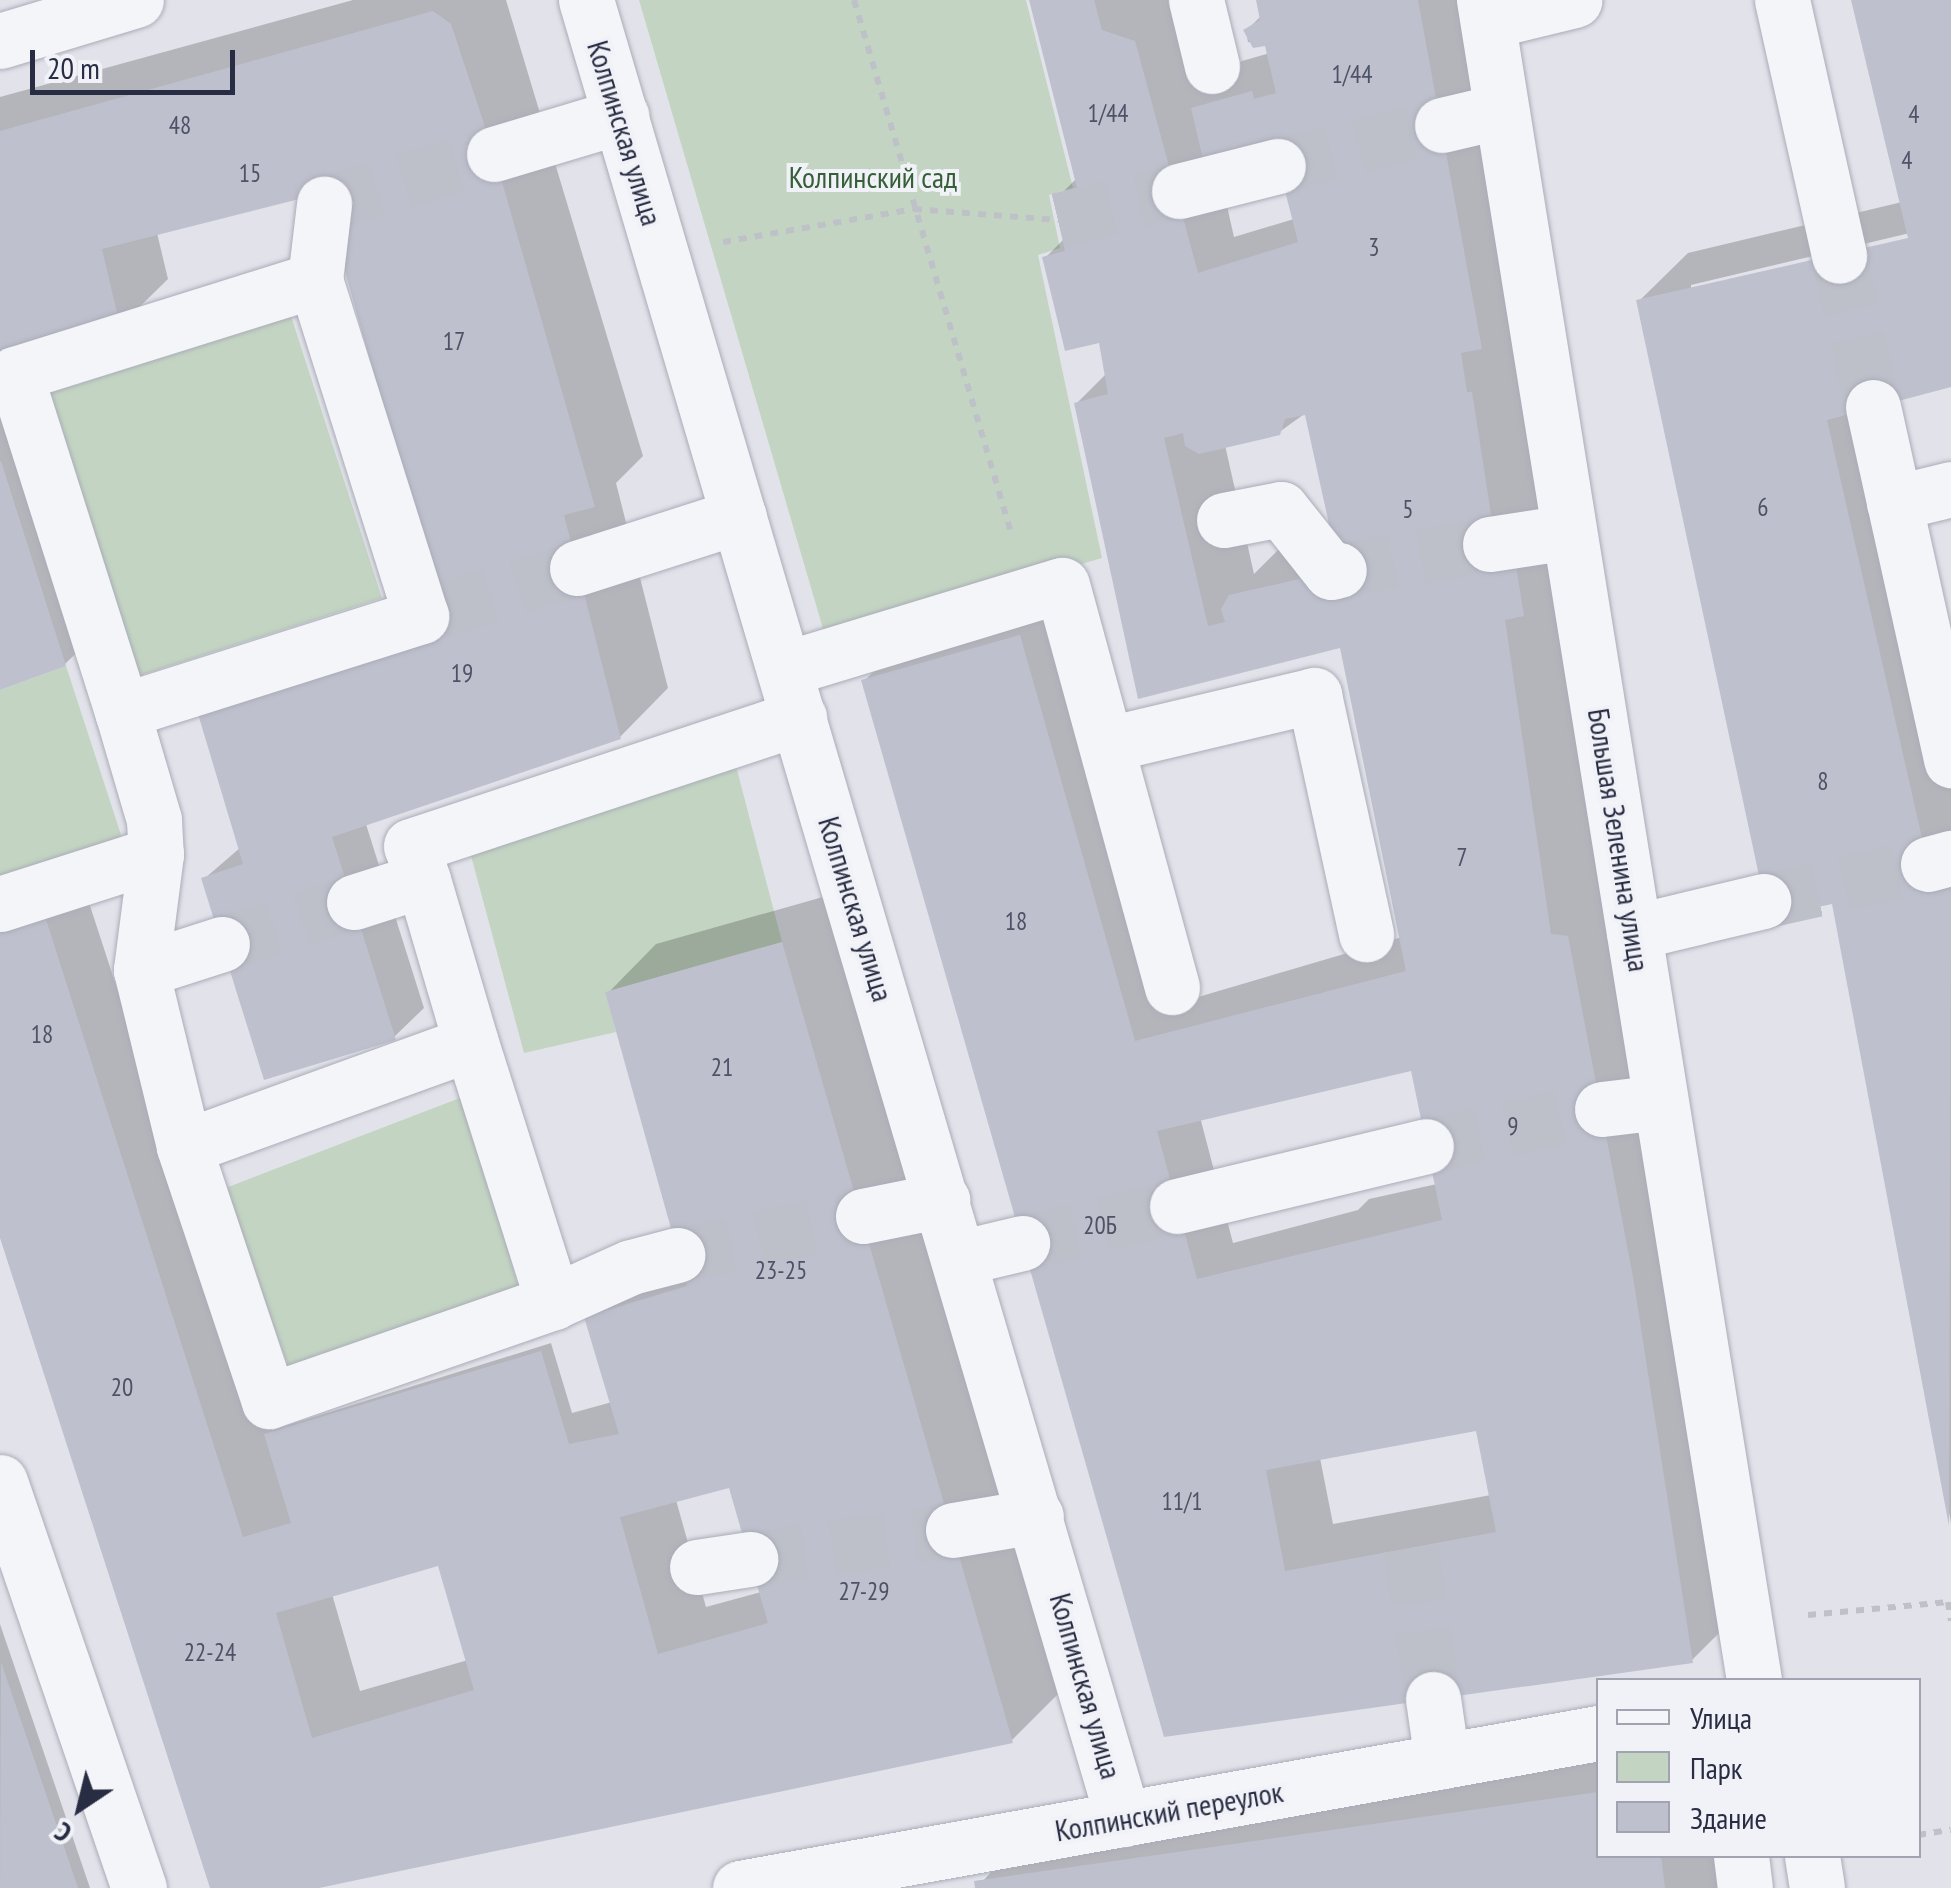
<!DOCTYPE html>
<html>
<head>
<meta charset="utf-8">
<style>
  body { margin:0 }
  #map { position:relative; width:1951px; height:1888px; overflow:hidden; background:#e2e3ea; font-family:"PT Sans Narrow",sans-serif }
  div>[style] { position:absolute }
  .green>* { inset:0; background:#c3d5c2 }
  .shadow>* { inset:0; background:#0003 }
  .building>* { inset:0; background:#bec1cd }
  .minor-tunnel>* { height:55px; margin-top:-27.5px; transform-origin:0; background:repeating-linear-gradient(90deg,#bdbfc9 0 55px,transparent 0 83px) }
  .path>* { height:6px; margin-top:-3px; transform-origin:0; background:repeating-linear-gradient(90deg,#bfc1c9 0 8px,transparent 0 16px) }
  .roads { filter:drop-shadow(0 0 2px #aaacb8) drop-shadow(0 0 2px #aaacb8) }
  .minor>* { height:55px; margin:-27.5px; padding:0 27.5px; transform-origin:27.5px; border-radius:27.5px; background:#f4f5f8 }
  span { translate:-50% -50%; white-space:nowrap; text-align:center; line-height:1.15; -webkit-text-stroke:8px #f1f2f8; paint-order:stroke }
  .number-label { font-size:25px; color:#4e5266 }
  .number-label span { -webkit-text-stroke-width:0 }
  .street-label { font-size:30px; color:#292d43 }
  .park-label { font-size:30px; color:#365f38 }
  .legend { position:absolute; left:1596px; top:1678px; width:325px; height:180px; box-sizing:border-box; background:#f1f2f8; border:2px solid #a1a3b0; margin:0; padding:12px 18px; list-style:none; font-size:30px; color:#292d43 }
  .legend li { display:flex; align-items:center; gap:20px; height:50px }
  .legend b { width:50px; border:2px solid #a1a3b0 }
  .north { position:absolute; left:30px; top:1758px; width:100px; height:100px; -webkit-text-stroke:8px #f1f2f8; paint-order:stroke; rotate:215deg; font-size:28px; font-weight:700; line-height:40px; text-align:center; color:#292d43 }
  .north::after { content:''; display:block; margin:auto; width:35px; height:45px; background:#292d43; clip-path:polygon(50% 0,100% 100%,50% 72%,0 100%) }
  .scale { position:absolute; left:30px; top:50px; width:205px; height:45px; box-sizing:border-box; border:5px solid #292d43; border-top:0; padding-left:12px; font-size:30px; line-height:35px; white-space:nowrap; color:#292d43; -webkit-text-stroke:8px #f1f2f8; paint-order:stroke }
</style>
</head>
<body>
<div id="map">
  <div class="green">
    <i style="clip-path:polygon(639px 0,1026px 0,1073px 188px,1049px 195px,1060px 248px,1038px 255px,1102px 558px,826px 639px)"></i>
    <i style="clip-path:polygon(291px 316px,382px 598px,138px 676px,47px 394px)"></i>
    <i style="clip-path:polygon(66px 666px,125px 847px,0 884px,0 690px)"></i>
    <i style="clip-path:polygon(736px 766px,782px 942px,606px 992px,616px 1032px,524px 1053px,470px 852px)"></i>
    <i style="clip-path:polygon(465px 1096px,518px 1286px,289px 1368px,223px 1189px)"></i>
  </div>
  <div class="shadow">
    <i style="clip-path:polygon(353px 0,506px 0,643px 456px,616px 483px,668px 688px,620px 737px,365px 821px,424px 1008px,394px 1037px,204px 879px,241px 847px,438px 603px,324px 190px,157px 233px,168px 279px,119px 327px,30px 355px,114px 616px,65px 664px,0 687px,0 97px)"></i>
    <i style="clip-path:polygon(evenodd,1032px 0,1185px 0,1212px 90px,1242px 61px,1270px 53px,1267px 44px,1248px 42px,1246px 31px,1262px 15px,1258px 0,1475px 0,1740px 1612px,1692px 1660px,1166px 1735px,864px 681px,901px 644px,1057px 599px,1171px 1005px,1402px 937px,1342px 645px,1140px 696px,1077px 403px,1107px 373px,1101px 340px,1045px 258px,1065px 238px,1056px 199px,1077px 178px,1032px 0,1274px 138px,1294px 219px,1234px 237px,1215px 153px,1274px 138px,1032px 0,1307px 412px,1334px 536px,1280px 548px,1254px 574px,1225px 445px,1278px 433px,1307px 412px,1032px 0,1412px 1068px,1437px 1184px,1369px 1199px,1358px 1210px,1233px 1243px,1200px 1117px,1412px 1068px,1032px 0,1478px 1428px,1491px 1495px,1333px 1524px,1320px 1458px,1478px 1428px)"></i>
    <i style="clip-path:polygon(evenodd,1853px 0,1951px 0,1951px 384px,1882px 403px,1951px 767px,1951px 1523px,1834px 901px,1639px 301px,1688px 253px,1902px 202px,1853px 0,1910px 233px,1910px 239px,1691px 290px,1691px 285px,1910px 233px)"></i>
    <i style="clip-path:polygon(evenodd,79px 872px,155px 1105px,169px 1101px,272px 1430px,551px 1343px,572px 1413px,612px 1402px,587px 1318px,681px 1255px,608px 993px,656px 944px,830px 895px,1060px 1692px,1011px 1741px,305px 1888px,213px 1888px,0 1229px,0 897px,79px 872px,730px 1485px,761px 1592px,706px 1607px,676px 1500px,730px 1485px,79px 872px,439px 1562px,468px 1660px,360px 1691px,332px 1594px,439px 1562px)"></i>
    <i style="clip-path:polygon(0 1624px,90px 1888px,0 1888px)"></i>
    <i style="clip-path:polygon(1598px 1751px,1598px 1856px,1715px 1856px,1720px 1888px,977px 1888px,1025px 1833px)"></i>
  </div>
  <div class="building">
    <i style="clip-path:polygon(evenodd,1029px 0,1094px 0,1102px 30px,1135px 41px,1198px 273px,1298px 242px,1272px 140px,1203px 159px,1191px 108px,1252px 91px,1254px 99px,1276px 93px,1265px 46px,1253px 48px,1243px 30px,1260px 20px,1256px 0,1418px 0,1482px 349px,1461px 353px,1467px 392px,1472px 392px,1492px 521px,1515px 559px,1519px 585px,1524px 616px,1505px 620px,1551px 934px,1568px 936px,1633px 1277px,1693px 1663px,1164px 1737px,861px 680px,1020px 635px,1135px 1041px,1406px 971px,1340px 648px,1138px 699px,1074px 403px,1108px 394px,1099px 343px,1065px 351px,1042px 257px,1065px 251px,1053px 198px,1078px 192px,1029px 0,1305px 415px,1339px 570px,1229px 595px,1221px 609px,1225px 622px,1208px 626px,1164px 438px,1183px 433px,1185px 446px,1199px 454px,1280px 435px,1285px 419px,1305px 415px,1029px 0,1411px 1071px,1442px 1220px,1197px 1279px,1157px 1131px,1411px 1071px,1029px 0,1476px 1431px,1496px 1532px,1285px 1571px,1266px 1470px,1476px 1431px)"></i>
    <i style="clip-path:polygon(1851px 0,1951px 0,1951px 387px,1827px 420px,1932px 882px,1951px 877px,1949px 1526px,1832px 904px,1768px 918px,1636px 300px,1908px 238px)"></i>
    <i style="clip-path:polygon(433px 11px,451px 24px,494px 154px,595px 507px,564px 515px,621px 739px,332px 837px,396px 1040px,264px 1080px,201px 878px,243px 864px,198px 714px,444px 631px,425px 556px,323px 193px,102px 249px,121px 330px,0 366px,0 131px)"></i>
    <i style="clip-path:polygon(1px 461px,66px 666px,0 690px,0 462px)"></i>
    <i style="clip-path:polygon(evenodd,42px 907px,243px 1537px,291px 1523px,264px 1434px,541px 1351px,569px 1444px,619px 1434px,584px 1317px,687px 1286px,605px 992px,782px 942px,1013px 1743px,319px 1888px,210px 1888px,0 1238px,0 920px,42px 907px,729px 1488px,768px 1623px,658px 1654px,620px 1517px,729px 1488px,42px 907px,438px 1566px,474px 1690px,312px 1738px,276px 1613px,438px 1566px)"></i>
    <i style="clip-path:polygon(1px 1662px,78px 1888px,0 1888px)"></i>
    <i style="clip-path:polygon(1598px 1792px,1598px 1856px,1661px 1856px,1665px 1888px,975px 1888px,974px 1881px)"></i>
  </div>
  <div class="minor-tunnel">
    <i style="left:1278px;top:166px;width:169px;rotate:-14deg"></i>
    <i style="left:324px;top:204px;width:177px;rotate:-16.4deg"></i>
    <i style="left:1058px;top:220px;width:124px;rotate:-13.5deg"></i>
    <i style="left:1839px;top:256px;width:155px;rotate:77.3deg"></i>
    <i style="left:1339px;top:570px;width:153px;rotate:-9.8deg"></i>
    <i style="left:438px;top:611px;width:145px;rotate:-17.2deg"></i>
    <i style="left:1763px;top:901px;width:169px;rotate:-12.6deg"></i>
    <i style="left:222px;top:944px;width:139px;rotate:-17.7deg"></i>
    <i style="left:1426px;top:1146px;width:180px;rotate:-11.9deg"></i>
    <i style="left:1022px;top:1243px;width:159px;rotate:-13.4deg"></i>
    <i style="left:677px;top:1255px;width:190px;rotate:-11.8deg"></i>
    <i style="left:1411px;top:1548px;width:153px;rotate:81.7deg"></i>
    <i style="left:750px;top:1559px;width:205px;rotate:-8.1deg"></i>
  </div>
  <div class="path">
    <i style="left:854px;top:0;width:559px;rotate:73.58deg"></i>
    <i style="left:723px;top:242px;width:194px;rotate:-9.8deg"></i>
    <i style="left:914px;top:209px;width:144px;rotate:4.4deg"></i>
    <i style="left:1808px;top:1615px;width:141px;rotate:-5.3deg"></i>
    <i style="left:1948px;top:1602px;width:19px;rotate:81deg"></i>
    <i style="left:1918px;top:1835px;width:33px;rotate:-9deg"></i>
  </div>
  <div class="roads">
    <div class="minor">
      <i style="left:586px;top:0;width:1897px;rotate:73.55deg"></i>
      <i style="left:1196px;top:0;width:68px;rotate:76.4deg"></i>
      <i style="left:1484px;top:0;width:1702px;rotate:80.87deg"></i>
      <i style="left:1782px;top:0;width:262px;rotate:77.4deg"></i>
      <i style="left:1488px;top:21px;width:89px;rotate:-13.6deg"></i>
      <i style="left:0;top:41px;width:142px;rotate:-16.8deg"></i>
      <i style="left:1442px;top:125px;width:61px;rotate:-13.3deg"></i>
      <i style="left:494px;top:154px;width:133px;rotate:-16.7deg"></i>
      <i style="left:1179px;top:191px;width:102px;rotate:-14.2deg"></i>
      <i style="left:315px;top:280px;width:77px;rotate:-83.2deg"></i>
      <i style="left:1873px;top:407px;width:362px;rotate:77.5deg"></i>
      <i style="left:1894px;top:503px;width:59px;rotate:-13.8deg"></i>
      <i style="left:1224px;top:520px;width:58px;rotate:-10.9deg"></i>
      <i style="left:1281px;top:509px;width:80px;rotate:51.6deg"></i>
      <i style="left:1331px;top:572px;width:8px;rotate:-14deg"></i>
      <i style="left:1490px;top:544px;width:79px;rotate:-8.7deg"></i>
      <i style="left:577px;top:568px;width:170px;rotate:-17.8deg"></i>
      <i style="left:785px;top:669px;width:289px;rotate:-16.9deg"></i>
      <i style="left:1062px;top:585px;width:417px;rotate:74.7deg"></i>
      <i style="left:122px;top:711px;width:314px;rotate:-17.6deg"></i>
      <i style="left:421px;top:616px;width:352px;rotate:-107.5deg"></i>
      <i style="left:315px;top:280px;width:314px;rotate:162.6deg"></i>
      <i style="left:15px;top:374px;width:354px;rotate:72.4deg"></i>
      <i style="left:122px;top:711px;width:114px;rotate:73.6deg"></i>
      <i style="left:154px;top:820px;width:34px;rotate:87deg"></i>
      <i style="left:1109px;top:744px;width:211px;rotate:-13.4deg"></i>
      <i style="left:1314px;top:695px;width:245px;rotate:77.7deg"></i>
      <i style="left:1928px;top:864px;width:24px;rotate:-15deg"></i>
      <i style="left:423px;top:880px;width:170px;rotate:73.6deg"></i>
      <i style="left:354px;top:902px;width:72px;rotate:-17.7deg"></i>
      <i style="left:423px;top:880px;width:36px;rotate:-109deg"></i>
      <i style="left:411px;top:846px;width:409px;rotate:-18.3deg"></i>
      <i style="left:0;top:904px;width:164px;rotate:-17.8deg"></i>
      <i style="left:156px;top:854px;width:117px;rotate:97.4deg"></i>
      <i style="left:141px;top:970px;width:182px;rotate:76.3deg"></i>
      <i style="left:184px;top:1147px;width:305px;rotate:-19.9deg"></i>
      <i style="left:471px;top:1043px;width:272px;rotate:72.4deg"></i>
      <i style="left:553px;top:1302px;width:85px;rotate:-24.2deg"></i>
      <i style="left:631px;top:1267px;width:48px;rotate:-14.6deg"></i>
      <i style="left:1634px;top:932px;width:133px;rotate:-13.5deg"></i>
      <i style="left:141px;top:970px;width:85px;rotate:-17.8deg"></i>
      <i style="left:1602px;top:1109px;width:59px;rotate:-6.8deg"></i>
      <i style="left:184px;top:1147px;width:268px;rotate:71.5deg"></i>
      <i style="left:269px;top:1401px;width:301px;rotate:-19.2deg"></i>
      <i style="left:1177px;top:1206px;width:256px;rotate:-13.5deg"></i>
      <i style="left:863px;top:1216px;width:81px;rotate:-11.4deg"></i>
      <i style="left:959px;top:1258px;width:65px;rotate:-13.4deg"></i>
      <i style="left:0;top:1482px;width:429px;rotate:71.1deg"></i>
      <i style="left:953px;top:1530px;width:84px;rotate:-9.6deg"></i>
      <i style="left:697px;top:1567px;width:54px;rotate:-8.6deg"></i>
      <i style="left:1433px;top:1699px;width:63px;rotate:81.7deg"></i>
      <i style="left:1741px;top:1856px;width:32px;rotate:83deg"></i>
      <i style="left:1812px;top:1856px;width:32px;rotate:81deg"></i>
      <i style="left:740px;top:1888px;width:872px;rotate:-10.24deg"></i>
    </div>
  </div>
  <div class="number-label">
    <span style="left:1352px;top:74px">1/44</span>
    <span style="left:1108px;top:113px">1/44</span>
    <span style="left:1914px;top:114px">4</span>
    <span style="left:180px;top:125px">48</span>
    <span style="left:1907px;top:160px">4</span>
    <span style="left:250px;top:173px">15</span>
    <span style="left:1374px;top:247px">3</span>
    <span style="left:454px;top:341px">17</span>
    <span style="left:1763px;top:507px">6</span>
    <span style="left:1408px;top:509px">5</span>
    <span style="left:462px;top:673px">19</span>
    <span style="left:1823px;top:781px">8</span>
    <span style="left:1462px;top:857px">7</span>
    <span style="left:1016px;top:921px">18</span>
    <span style="left:42px;top:1034px">18</span>
    <span style="left:722px;top:1067px">21</span>
    <span style="left:1513px;top:1126px">9</span>
    <span style="left:1100px;top:1225px">20Б</span>
    <span style="left:781px;top:1270px">23-25</span>
    <span style="left:122px;top:1387px">20</span>
    <span style="left:1182px;top:1501px">11/1</span>
    <span style="left:864px;top:1591px">27-29</span>
    <span style="left:210px;top:1652px">22-24</span>
  </div>
  <div class="street-label">
    <span style="left:625px;top:133px;rotate:73deg">Колпинская улица</span>
    <span style="left:1619px;top:840px;rotate:81deg">Большая Зеленина улица</span>
    <span style="left:856px;top:909px;rotate:73deg">Колпинская улица</span>
    <span style="left:1086px;top:1686px;rotate:74deg">Колпинская улица</span>
    <span style="left:1169px;top:1811px;rotate:-10deg">Колпинский переулок</span>
  </div>
  <div class="park-label">
    <span style="left:873px;top:177px">Колпинский сад</span>
  </div>
  <ul class="legend">
  <li><b style="height:12px;background:#f4f5f8"></b>Улица</li>
  <li><b style="height:28px;background:#c3d5c2"></b>Парк</li>
  <li><b style="height:28px;background:#bec1cd"></b>Здание</li>
  </ul>
  <div class="north">С</div>
  <div class="scale">20 m</div>
</div>
</body>
</html>
